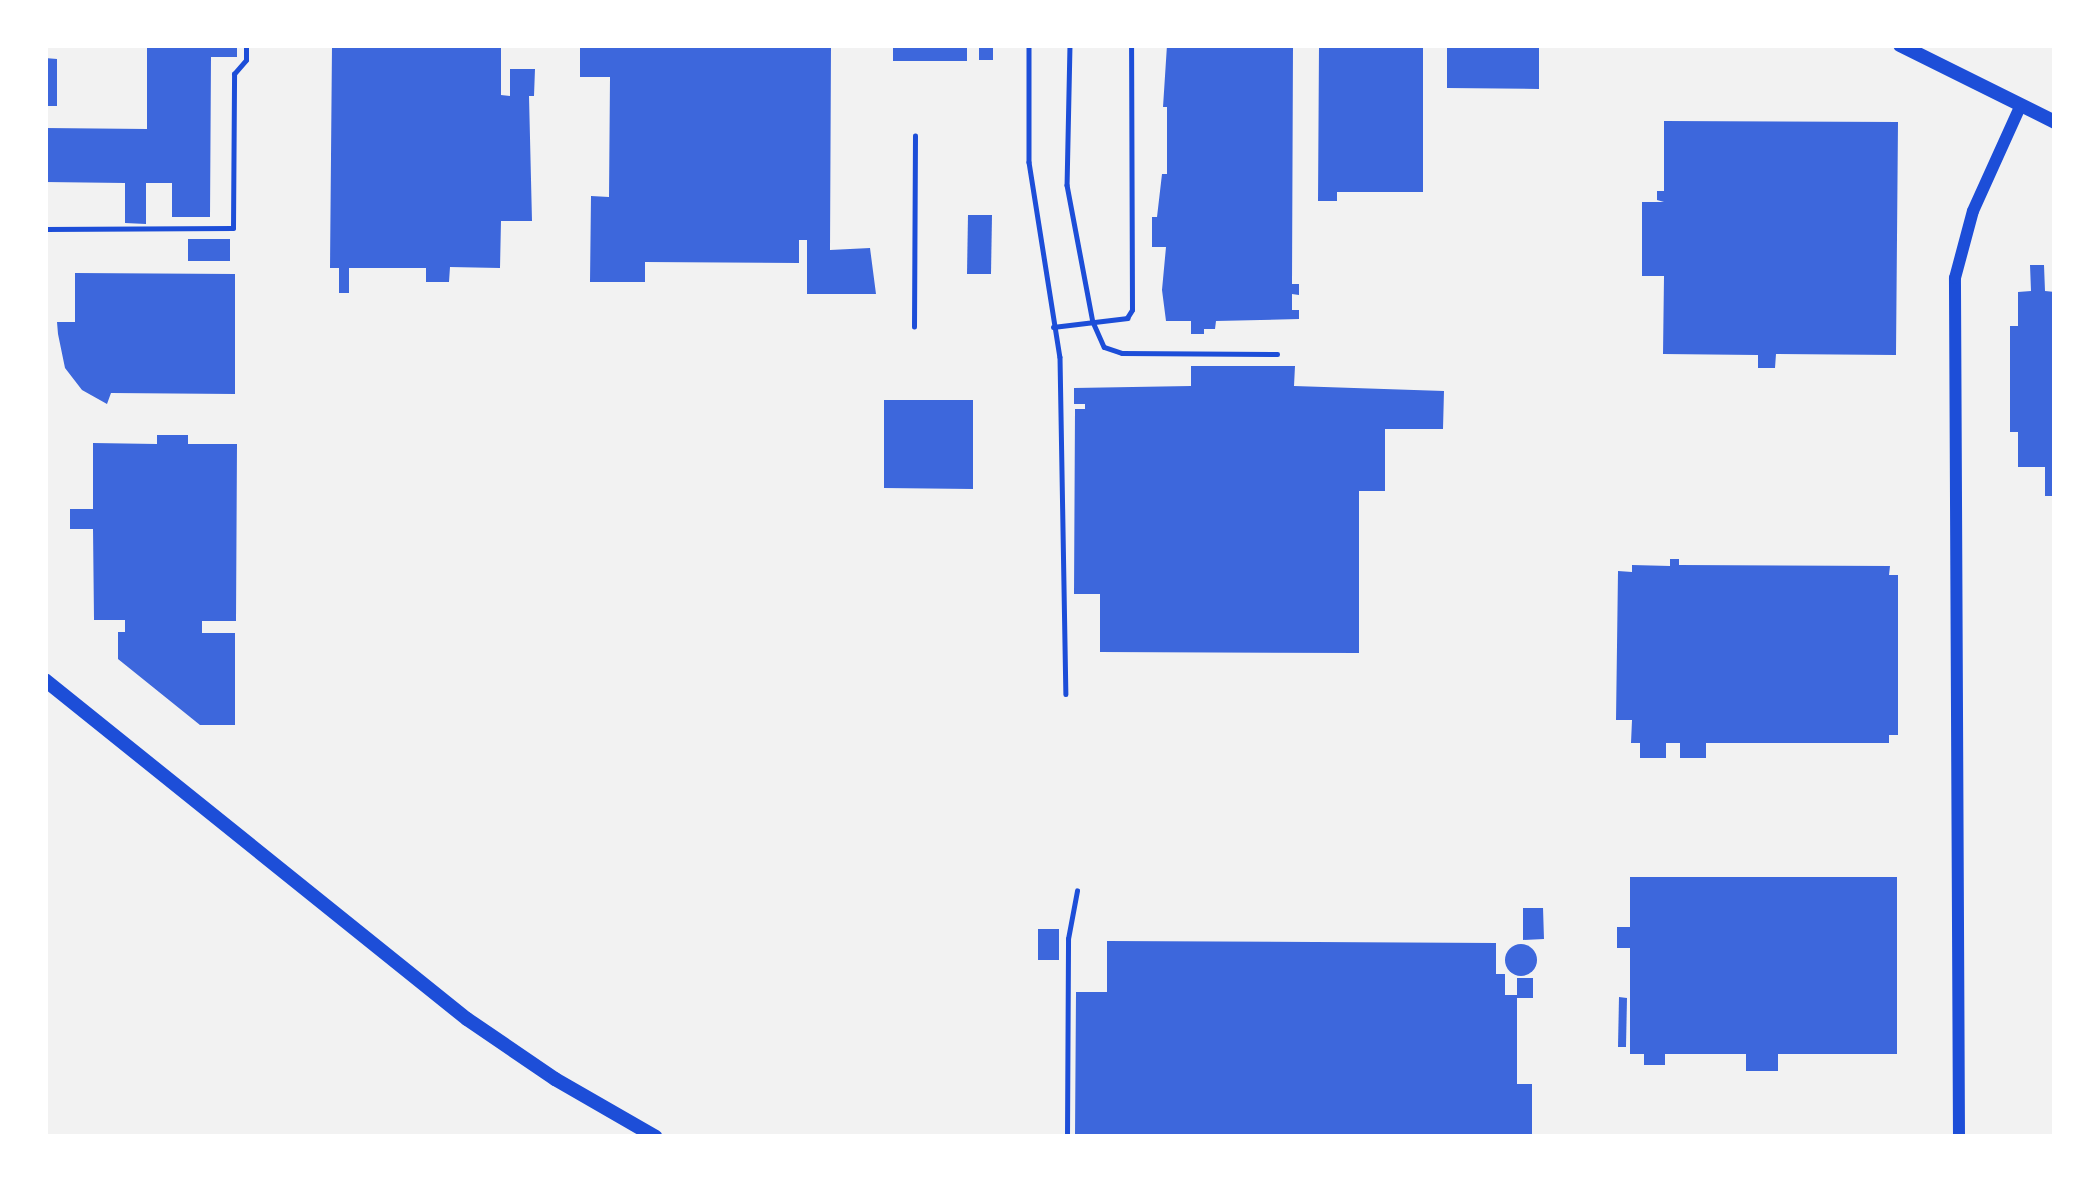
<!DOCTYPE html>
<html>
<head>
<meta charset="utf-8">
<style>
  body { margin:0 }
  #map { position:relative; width:2100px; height:1182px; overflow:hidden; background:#f2f2f2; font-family:Roboto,sans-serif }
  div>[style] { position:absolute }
  .building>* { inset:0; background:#3d67dc }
  .round { border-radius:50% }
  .service>* { height:4.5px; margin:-2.25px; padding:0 2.25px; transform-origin:2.25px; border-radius:2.25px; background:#1d4ed8 }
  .tertiary>* { height:12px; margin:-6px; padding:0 6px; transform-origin:6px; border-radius:6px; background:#1d4ed8 }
  .secondary>* { height:14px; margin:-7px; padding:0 7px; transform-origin:7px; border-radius:7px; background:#1d4ed8 }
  span { translate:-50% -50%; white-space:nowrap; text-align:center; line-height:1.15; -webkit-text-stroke:9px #fff; paint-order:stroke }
  .frame { position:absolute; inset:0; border:48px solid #fff; pointer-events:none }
</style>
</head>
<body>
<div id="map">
  <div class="building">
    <i style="clip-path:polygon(147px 45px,237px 45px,237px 57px,211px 57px,210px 217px,172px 217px,172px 183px,146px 183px,146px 224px,125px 223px,125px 183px,45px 182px,45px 128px,147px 129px)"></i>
    <i style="clip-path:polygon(332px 45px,501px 45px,501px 95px,510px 96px,510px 69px,535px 69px,534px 96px,529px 96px,532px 221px,501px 221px,500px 268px,450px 267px,449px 282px,426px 282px,426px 268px,349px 268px,349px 293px,339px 293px,339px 268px,330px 268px)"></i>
    <i style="clip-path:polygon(580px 45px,831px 45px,830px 250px,870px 248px,876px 294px,807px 294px,807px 240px,799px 240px,799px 263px,645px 262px,645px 282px,590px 282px,591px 196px,609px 197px,610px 77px,580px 77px)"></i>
    <i style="clip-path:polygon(893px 45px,967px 45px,967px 61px,893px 61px)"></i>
    <i style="clip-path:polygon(979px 45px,993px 45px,993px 60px,979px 60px)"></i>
    <i style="clip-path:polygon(1167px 45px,1293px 45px,1292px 284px,1299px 284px,1299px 295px,1292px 294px,1292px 310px,1299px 310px,1299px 319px,1216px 321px,1215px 329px,1204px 329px,1204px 334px,1191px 334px,1191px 321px,1166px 321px,1162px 290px,1166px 247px,1152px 247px,1152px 217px,1157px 217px,1162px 174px,1167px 174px,1167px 107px,1163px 107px)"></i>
    <i style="clip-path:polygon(1319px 45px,1423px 45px,1423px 192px,1337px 192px,1337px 201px,1318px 201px)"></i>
    <i style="clip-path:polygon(1447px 45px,1539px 45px,1539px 89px,1447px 88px)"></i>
    <i style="clip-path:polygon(45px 58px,57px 59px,57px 106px,45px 106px)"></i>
    <i style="clip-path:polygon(1664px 121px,1898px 122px,1896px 355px,1776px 354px,1775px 368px,1758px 368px,1758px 355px,1663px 354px,1664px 276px,1642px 276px,1642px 202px,1664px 202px,1657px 200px,1657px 191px,1664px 191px)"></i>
    <i style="clip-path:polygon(968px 215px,992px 215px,991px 274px,967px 274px)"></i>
    <i style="clip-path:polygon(188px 239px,230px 239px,230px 261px,188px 261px)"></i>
    <i style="clip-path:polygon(2030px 265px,2044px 265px,2045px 291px,2055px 292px,2055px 496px,2045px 496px,2045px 467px,2018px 467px,2018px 432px,2010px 432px,2010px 326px,2018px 326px,2018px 292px,2031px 291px)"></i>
    <i style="clip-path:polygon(75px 273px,235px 274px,235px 394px,111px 393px,107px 404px,82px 390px,65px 368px,58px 334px,57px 322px,75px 322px)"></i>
    <i style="clip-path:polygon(1191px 366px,1295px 366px,1294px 386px,1444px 391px,1443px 429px,1385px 429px,1385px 491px,1359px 491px,1359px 653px,1100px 652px,1100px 594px,1074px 594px,1075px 409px,1085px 409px,1085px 404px,1074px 404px,1074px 388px,1191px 386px)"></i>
    <i style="clip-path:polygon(884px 400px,973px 400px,973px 489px,884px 488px)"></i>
    <i style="clip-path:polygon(157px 435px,188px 435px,188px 444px,237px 444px,236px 621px,202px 621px,202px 633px,235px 633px,235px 725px,200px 725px,118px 659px,118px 632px,125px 632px,125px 620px,94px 620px,93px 529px,70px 529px,70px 509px,93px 509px,93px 443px,157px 444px)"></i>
    <i style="clip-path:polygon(1670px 559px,1679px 559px,1679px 565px,1890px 566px,1889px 575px,1898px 575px,1898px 735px,1889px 735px,1889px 743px,1706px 743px,1706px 758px,1680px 758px,1680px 743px,1666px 743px,1666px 758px,1640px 758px,1640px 743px,1631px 743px,1632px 720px,1616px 720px,1618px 571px,1632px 572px,1632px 565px,1670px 566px)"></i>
    <i style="clip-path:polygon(1630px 877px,1897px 877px,1897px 1054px,1778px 1054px,1778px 1071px,1746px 1071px,1746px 1054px,1665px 1054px,1665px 1065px,1644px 1065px,1644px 1054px,1630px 1054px,1630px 948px,1617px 948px,1617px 927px,1630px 927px)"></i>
    <i style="clip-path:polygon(1523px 908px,1543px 908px,1544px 939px,1523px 940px)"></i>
    <i style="clip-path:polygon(1038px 929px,1059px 929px,1059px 960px,1038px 960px)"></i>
    <i style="clip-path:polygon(1107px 941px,1496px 943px,1496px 974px,1505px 974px,1505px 995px,1517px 995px,1517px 978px,1533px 978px,1533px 998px,1517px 998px,1517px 1084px,1532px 1084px,1532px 1137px,1075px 1137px,1076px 992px,1107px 992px)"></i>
    <i class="round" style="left:1505px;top:944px;width:32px;height:32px"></i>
    <i style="clip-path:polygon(1619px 997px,1627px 998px,1626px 1047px,1618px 1047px)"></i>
  </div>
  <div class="service">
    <i style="left:1029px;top:45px;width:117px;rotate:90deg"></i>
    <i style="left:1029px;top:162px;width:197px;rotate:81deg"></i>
    <i style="left:1060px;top:357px;width:337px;rotate:89deg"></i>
    <i style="left:1070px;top:45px;width:140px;rotate:91.2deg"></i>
    <i style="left:1067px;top:185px;width:139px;rotate:79.3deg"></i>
    <i style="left:1093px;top:322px;width:27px;rotate:66deg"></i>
    <i style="left:1104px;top:347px;width:19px;rotate:18deg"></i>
    <i style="left:1122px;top:353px;width:155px;rotate:0.4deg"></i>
    <i style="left:45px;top:229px;width:188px;rotate:-0.3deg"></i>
    <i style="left:233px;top:228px;width:154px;rotate:-89.6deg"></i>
    <i style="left:234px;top:74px;width:18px;rotate:-49deg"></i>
    <i style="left:246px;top:60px;width:15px;rotate:-90deg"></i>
    <i style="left:914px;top:327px;width:191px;rotate:-89.7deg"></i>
    <i style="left:1053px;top:327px;width:75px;rotate:-6.9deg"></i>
    <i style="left:1127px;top:318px;width:9px;rotate:-58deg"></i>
    <i style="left:1132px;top:310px;width:265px;rotate:-90.2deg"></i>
    <i style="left:1067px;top:1137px;width:198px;rotate:-89.7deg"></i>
    <i style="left:1068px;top:939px;width:49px;rotate:-79.4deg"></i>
  </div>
  <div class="tertiary">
    <i style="left:1959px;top:1137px;width:859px;rotate:-90.27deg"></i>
    <i style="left:1955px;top:278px;width:69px;rotate:-75deg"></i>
    <i style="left:1973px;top:211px;width:114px;rotate:-65.7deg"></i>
  </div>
  <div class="secondary">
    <i style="left:1900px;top:45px;width:173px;rotate:26.4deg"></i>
    <i style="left:45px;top:680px;width:541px;rotate:38.78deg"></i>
    <i style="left:467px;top:1019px;width:107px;rotate:34.3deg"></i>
    <i style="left:555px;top:1079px;width:116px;rotate:29.9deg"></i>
  </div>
  <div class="frame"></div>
</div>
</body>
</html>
